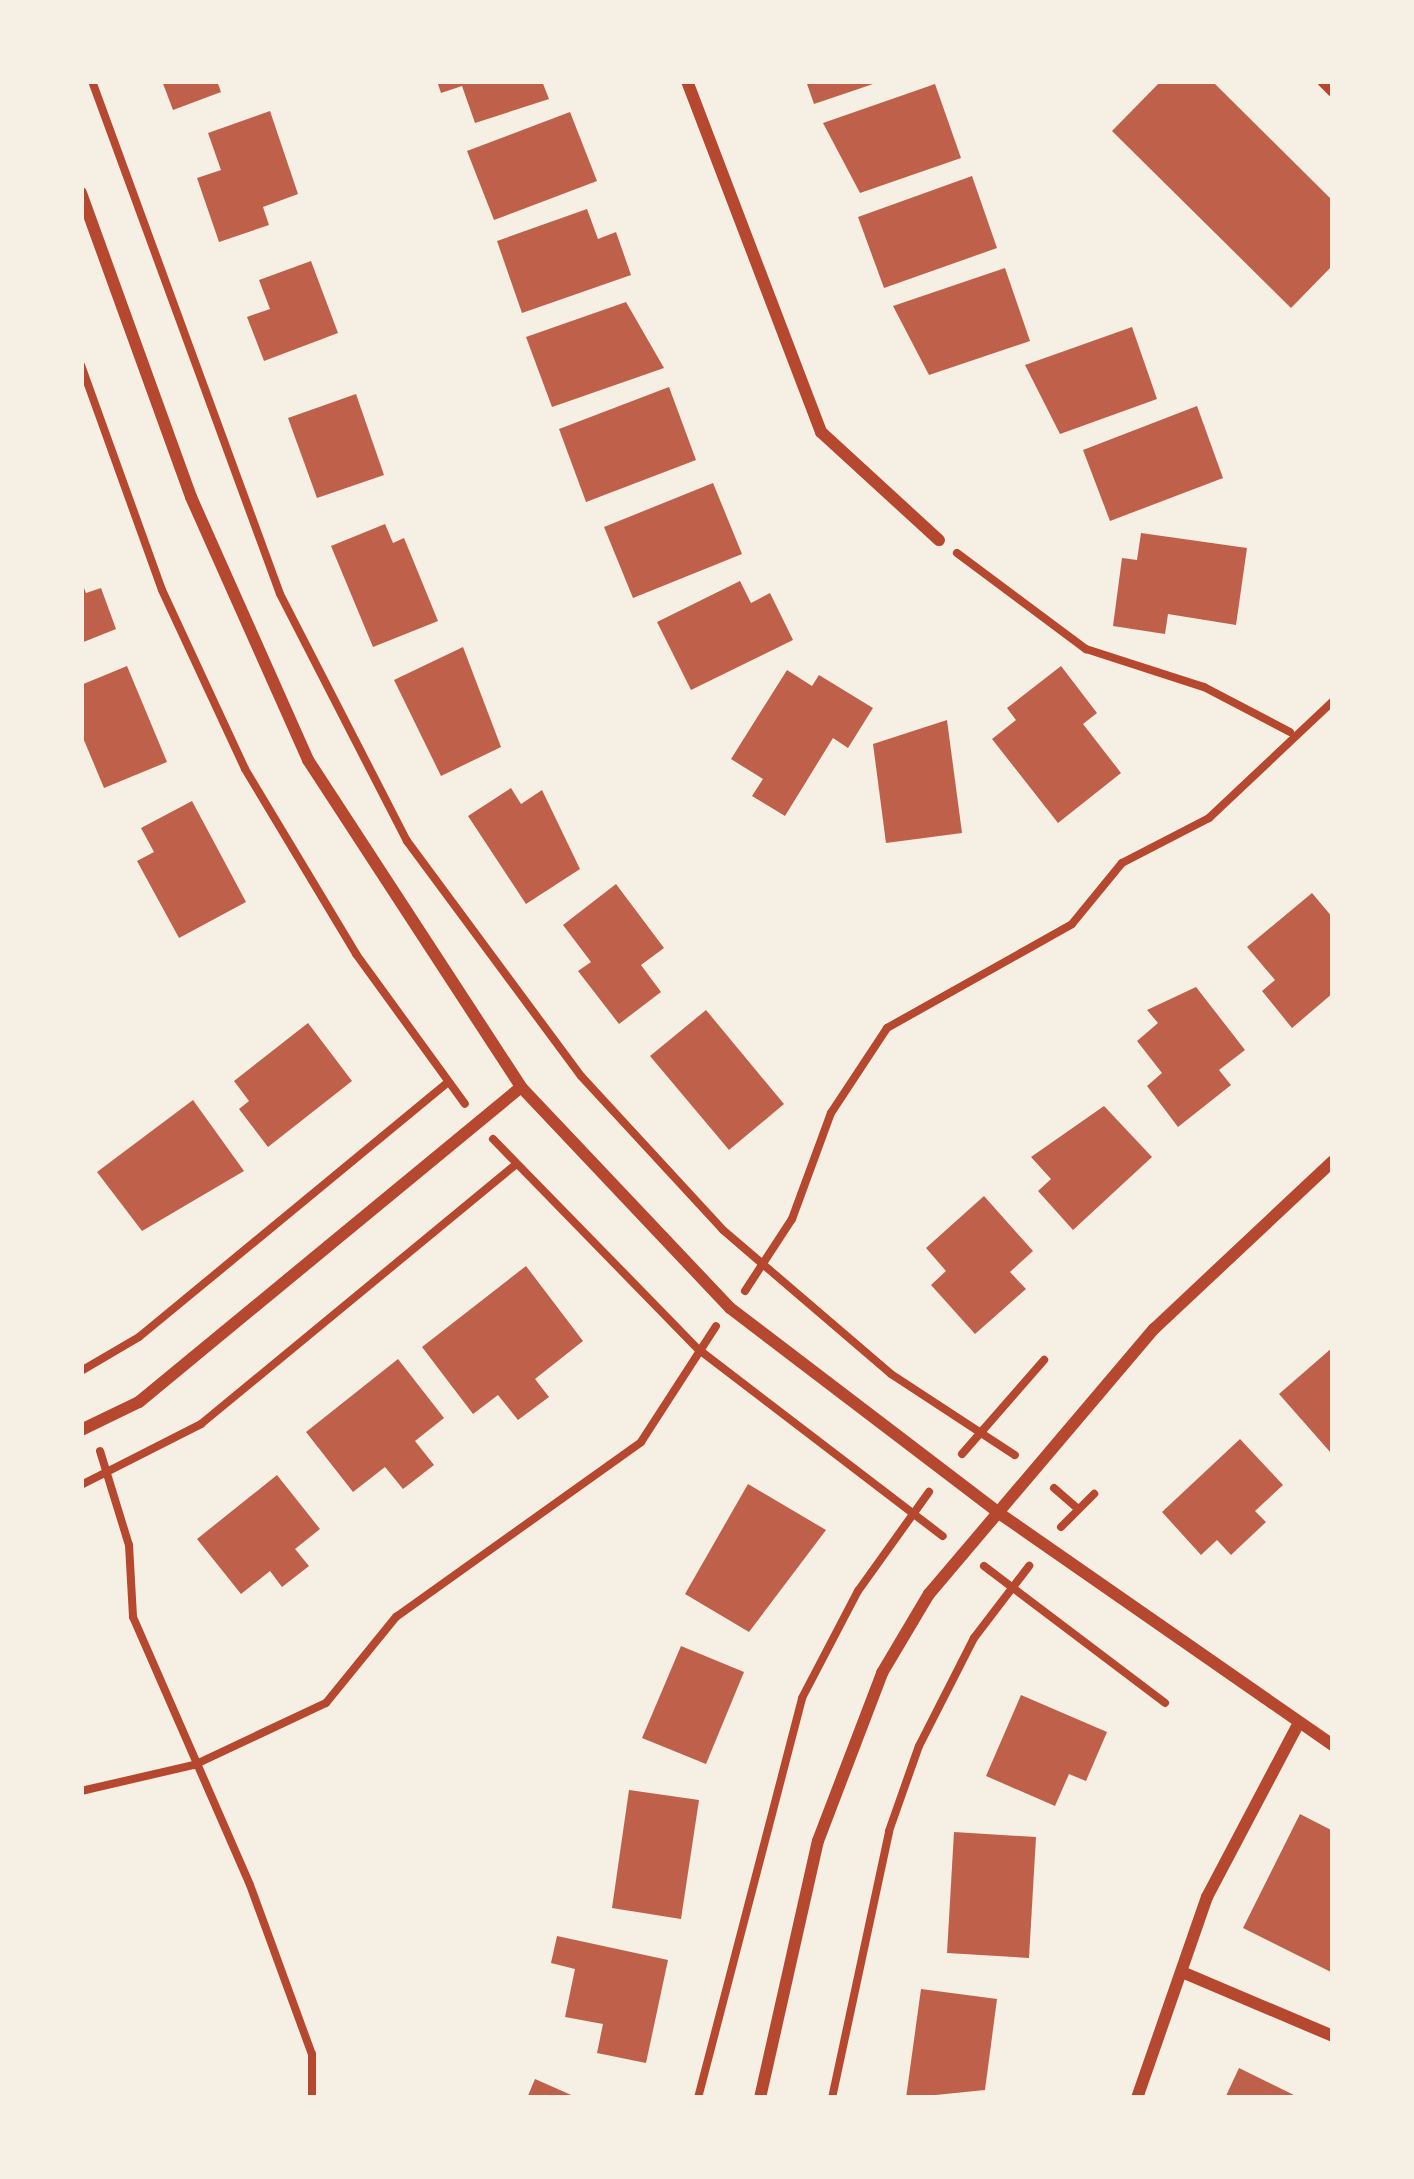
<!DOCTYPE html>
<html>
<head>
<meta charset="utf-8">
<style>
  body { margin:0 }
  #map { position:relative; width:1414px; height:2179px; overflow:hidden; background:#f6efe4; font-family:Helvetica,sans-serif }
  div>[style] { position:absolute }
  .building>* { inset:0; background:#bf614a }
  .path>* { height:8px; margin:-4px; padding:0 4px; transform-origin:4px; border-radius:4px; background:#b5482f }
  .minor>* { height:12px; margin:-6px; padding:0 6px; transform-origin:6px; border-radius:6px; background:#b5482f }
  span { translate:-50% -50%; white-space:nowrap; text-align:center; line-height:1.15; -webkit-text-stroke:12px #f6efe4; paint-order:stroke }
  .frame { position:absolute; inset:0; border:84px solid #f6efe4; pointer-events:none }
</style>
</head>
<body>
<div id="map">
  <div class="building">
    <i style="clip-path:polygon(162px 81px,217px 81px,221px 92px,173px 110px)"></i>
    <i style="clip-path:polygon(437px 81px,542px 81px,549px 99px,475px 123px,462px 86px,441px 93px)"></i>
    <i style="clip-path:polygon(806px 81px,879px 81px,879px 82px,814px 104px)"></i>
    <i style="clip-path:polygon(1161px 81px,1212px 81px,1333px 201px,1333px 265px,1291px 308px,1112px 131px)"></i>
    <i style="clip-path:polygon(935px 84px,961px 158px,860px 193px,823px 123px)"></i>
    <i style="clip-path:polygon(270px 111px,298px 194px,263px 207px,269px 225px,219px 242px,197px 178px,221px 170px,208px 133px)"></i>
    <i style="clip-path:polygon(570px 112px,597px 181px,494px 220px,467px 151px)"></i>
    <i style="clip-path:polygon(972px 176px,997px 248px,884px 288px,858px 217px)"></i>
    <i style="clip-path:polygon(587px 209px,598px 239px,616px 232px,631px 275px,522px 313px,497px 241px)"></i>
    <i style="clip-path:polygon(311px 261px,338px 333px,264px 361px,247px 317px,270px 309px,259px 280px)"></i>
    <i style="clip-path:polygon(1005px 268px,1030px 341px,929px 375px,893px 306px)"></i>
    <i style="clip-path:polygon(626px 302px,664px 368px,552px 407px,526px 337px)"></i>
    <i style="clip-path:polygon(1132px 327px,1157px 399px,1060px 434px,1025px 365px)"></i>
    <i style="clip-path:polygon(669px 387px,696px 460px,586px 502px,559px 429px)"></i>
    <i style="clip-path:polygon(356px 394px,384px 475px,317px 498px,288px 418px)"></i>
    <i style="clip-path:polygon(1197px 406px,1223px 478px,1110px 521px,1083px 450px)"></i>
    <i style="clip-path:polygon(713px 483px,742px 554px,633px 598px,604px 527px)"></i>
    <i style="clip-path:polygon(385px 524px,393px 543px,404px 538px,438px 621px,373px 647px,331px 546px)"></i>
    <i style="clip-path:polygon(1141px 533px,1247px 548px,1236px 625px,1168px 614px,1165px 634px,1113px 626px,1122px 558px,1137px 560px)"></i>
    <i style="clip-path:polygon(81px 580px,86px 593px,101px 588px,116px 629px,81px 643px)"></i>
    <i style="clip-path:polygon(740px 581px,751px 603px,770px 593px,793px 640px,691px 690px,657px 622px)"></i>
    <i style="clip-path:polygon(463px 647px,501px 747px,441px 776px,394px 680px)"></i>
    <i style="clip-path:polygon(127px 666px,167px 762px,104px 788px,81px 733px,81px 685px)"></i>
    <i style="clip-path:polygon(1061px 666px,1097px 713px,1083px 724px,1121px 773px,1058px 823px,992px 739px,1016px 720px,1007px 708px)"></i>
    <i style="clip-path:polygon(787px 670px,812px 686px,819px 675px,873px 708px,848px 748px,833px 738px,785px 816px,752px 796px,763px 779px,731px 759px)"></i>
    <i style="clip-path:polygon(947px 720px,962px 833px,886px 843px,873px 744px)"></i>
    <i style="clip-path:polygon(511px 788px,521px 804px,542px 790px,580px 869px,526px 904px,468px 816px)"></i>
    <i style="clip-path:polygon(192px 801px,246px 902px,179px 938px,137px 861px,154px 852px,141px 828px)"></i>
    <i style="clip-path:polygon(616px 884px,664px 948px,641px 965px,661px 992px,619px 1024px,578px 971px,591px 962px,563px 925px)"></i>
    <i style="clip-path:polygon(1312px 893px,1333px 918px,1333px 993px,1292px 1028px,1262px 991px,1275px 980px,1247px 947px)"></i>
    <i style="clip-path:polygon(1196px 987px,1245px 1050px,1219px 1070px,1231px 1085px,1178px 1127px,1147px 1086px,1162px 1073px,1137px 1041px,1158px 1023px,1147px 1010px)"></i>
    <i style="clip-path:polygon(706px 1010px,784px 1104px,729px 1150px,650px 1056px)"></i>
    <i style="clip-path:polygon(308px 1023px,352px 1081px,268px 1147px,239px 1109px,249px 1101px,234px 1081px)"></i>
    <i style="clip-path:polygon(193px 1100px,244px 1171px,142px 1231px,97px 1172px)"></i>
    <i style="clip-path:polygon(1104px 1106px,1152px 1157px,1073px 1230px,1038px 1191px,1051px 1179px,1031px 1157px)"></i>
    <i style="clip-path:polygon(984px 1196px,1033px 1251px,1010px 1272px,1026px 1289px,975px 1334px,931px 1285px,946px 1271px,926px 1248px)"></i>
    <i style="clip-path:polygon(526px 1266px,583px 1341px,535px 1379px,549px 1397px,518px 1420px,498px 1395px,473px 1414px,422px 1347px)"></i>
    <i style="clip-path:polygon(1333px 1347px,1333px 1451px,1331px 1453px,1279px 1394px)"></i>
    <i style="clip-path:polygon(398px 1359px,444px 1418px,415px 1441px,434px 1465px,403px 1489px,385px 1467px,353px 1492px,306px 1432px)"></i>
    <i style="clip-path:polygon(1240px 1439px,1283px 1485px,1255px 1511px,1266px 1522px,1231px 1555px,1217px 1540px,1201px 1555px,1162px 1512px)"></i>
    <i style="clip-path:polygon(277px 1475px,320px 1529px,295px 1549px,309px 1566px,282px 1587px,270px 1571px,241px 1594px,197px 1539px)"></i>
    <i style="clip-path:polygon(748px 1484px,826px 1530px,749px 1632px,685px 1594px)"></i>
    <i style="clip-path:polygon(681px 1646px,744px 1672px,706px 1764px,642px 1738px)"></i>
    <i style="clip-path:polygon(1021px 1695px,1107px 1732px,1086px 1781px,1069px 1774px,1055px 1806px,986px 1776px)"></i>
    <i style="clip-path:polygon(629px 1790px,699px 1800px,681px 1919px,612px 1908px)"></i>
    <i style="clip-path:polygon(1300px 1814px,1333px 1831px,1333px 1973px,1243px 1928px)"></i>
    <i style="clip-path:polygon(954px 1832px,1036px 1837px,1029px 1958px,947px 1953px)"></i>
    <i style="clip-path:polygon(557px 1936px,668px 1960px,646px 2063px,597px 2053px,603px 2024px,565px 2017px,575px 1969px,551px 1963px)"></i>
    <i style="clip-path:polygon(921px 1989px,997px 1999px,985px 2090px,906px 2098px)"></i>
    <i style="clip-path:polygon(1239px 2068px,1300px 2098px,1225px 2098px)"></i>
    <i style="clip-path:polygon(535px 2079px,578px 2098px,527px 2098px)"></i>
  </div>
  <div class="path">
    <i style="left:92px;top:81px;width:546px;rotate:69.87deg"></i>
    <i style="left:280px;top:594px;width:278px;rotate:62.8deg"></i>
    <i style="left:407px;top:841px;width:292px;rotate:53.5deg"></i>
    <i style="left:581px;top:1076px;width:209px;rotate:47.3deg"></i>
    <i style="left:723px;top:1230px;width:221px;rotate:40.6deg"></i>
    <i style="left:891px;top:1374px;width:148px;rotate:33.2deg"></i>
    <i style="left:81px;top:365px;width:239px;rotate:70.2deg"></i>
    <i style="left:162px;top:590px;width:197px;rotate:65.1deg"></i>
    <i style="left:245px;top:769px;width:216px;rotate:59deg"></i>
    <i style="left:356px;top:954px;width:185px;rotate:54deg"></i>
    <i style="left:957px;top:553px;width:161px;rotate:36.7deg"></i>
    <i style="left:1086px;top:649px;width:124px;rotate:17.9deg"></i>
    <i style="left:1204px;top:687px;width:97px;rotate:27.6deg"></i>
    <i style="left:493px;top:1139px;width:293px;rotate:45.7deg"></i>
    <i style="left:698px;top:1349px;width:308px;rotate:37.4deg"></i>
    <i style="left:745px;top:1291px;width:86px;rotate:-56.9deg"></i>
    <i style="left:792px;top:1219px;width:113px;rotate:-69.8deg"></i>
    <i style="left:831px;top:1113px;width:102px;rotate:-56.6deg"></i>
    <i style="left:887px;top:1028px;width:212px;rotate:-29.3deg"></i>
    <i style="left:1072px;top:924px;width:79px;rotate:-50.7deg"></i>
    <i style="left:1122px;top:863px;width:98px;rotate:-27.3deg"></i>
    <i style="left:1209px;top:818px;width:170px;rotate:-43.3deg"></i>
    <i style="left:81px;top:1371px;width:67px;rotate:-30.4deg"></i>
    <i style="left:139px;top:1337px;width:399px;rotate:-39.5deg"></i>
    <i style="left:100px;top:1451px;width:98px;rotate:72.9deg"></i>
    <i style="left:129px;top:1545px;width:72px;rotate:86.8deg"></i>
    <i style="left:133px;top:1617px;width:292px;rotate:66.4deg"></i>
    <i style="left:250px;top:1885px;width:180px;rotate:69.9deg"></i>
    <i style="left:312px;top:2054px;width:44px;rotate:90deg"></i>
    <i style="left:962px;top:1454px;width:125px;rotate:-48.9deg"></i>
    <i style="left:81px;top:1485px;width:135px;rotate:-26.9deg"></i>
    <i style="left:201px;top:1424px;width:407px;rotate:-39.5deg"></i>
    <i style="left:1054px;top:1488px;width:32px;rotate:41deg"></i>
    <i style="left:1061px;top:1527px;width:47px;rotate:-45deg"></i>
    <i style="left:984px;top:1566px;width:227px;rotate:37.1deg"></i>
    <i style="left:81px;top:1791px;width:116px;rotate:-13deg"></i>
    <i style="left:194px;top:1765px;width:146px;rotate:-25.2deg"></i>
    <i style="left:326px;top:1703px;width:111px;rotate:-50.9deg"></i>
    <i style="left:396px;top:1617px;width:301px;rotate:-35.5deg"></i>
    <i style="left:641px;top:1442px;width:138px;rotate:-57.1deg"></i>
    <i style="left:698px;top:2098px;width:413px;rotate:-75.4deg"></i>
    <i style="left:802px;top:1698px;width:121px;rotate:-62.4deg"></i>
    <i style="left:858px;top:1591px;width:122px;rotate:-54.4deg"></i>
    <i style="left:832px;top:2098px;width:273px;rotate:-77.9deg"></i>
    <i style="left:889px;top:1831px;width:90px;rotate:-70.6deg"></i>
    <i style="left:919px;top:1746px;width:121px;rotate:-63deg"></i>
    <i style="left:974px;top:1638px;width:91px;rotate:-52.6deg"></i>
  </div>
  <div class="minor">
    <i style="left:687px;top:81px;width:376px;rotate:69.1deg"></i>
    <i style="left:821px;top:432px;width:160px;rotate:42.5deg"></i>
    <i style="left:1323px;top:81px;width:14px;rotate:45deg"></i>
    <i style="left:81px;top:193px;width:323px;rotate:70.1deg"></i>
    <i style="left:191px;top:497px;width:288px;rotate:66deg"></i>
    <i style="left:308px;top:760px;width:390px;rotate:56.9deg"></i>
    <i style="left:521px;top:1087px;width:304px;rotate:46.6deg"></i>
    <i style="left:730px;top:1308px;width:335px;rotate:37.3deg"></i>
    <i style="left:996px;top:1511px;width:410px;rotate:34.8deg"></i>
    <i style="left:81px;top:1430px;width:64px;rotate:-25.8deg"></i>
    <i style="left:139px;top:1402px;width:495px;rotate:-39.5deg"></i>
    <i style="left:1182px;top:1972px;width:164px;rotate:23deg"></i>
    <i style="left:760px;top:2098px;width:263px;rotate:-77.3deg"></i>
    <i style="left:818px;top:1841px;width:180px;rotate:-69.1deg"></i>
    <i style="left:882px;top:1673px;width:92px;rotate:-59.3deg"></i>
    <i style="left:929px;top:1594px;width:348px;rotate:-49.7deg"></i>
    <i style="left:1154px;top:1329px;width:245px;rotate:-43.2deg"></i>
    <i style="left:1137px;top:2098px;width:213px;rotate:-70.8deg"></i>
    <i style="left:1207px;top:1897px;width:191px;rotate:-62.2deg"></i>
  </div>
  <div class="frame"></div>
</div>
</body>
</html>
